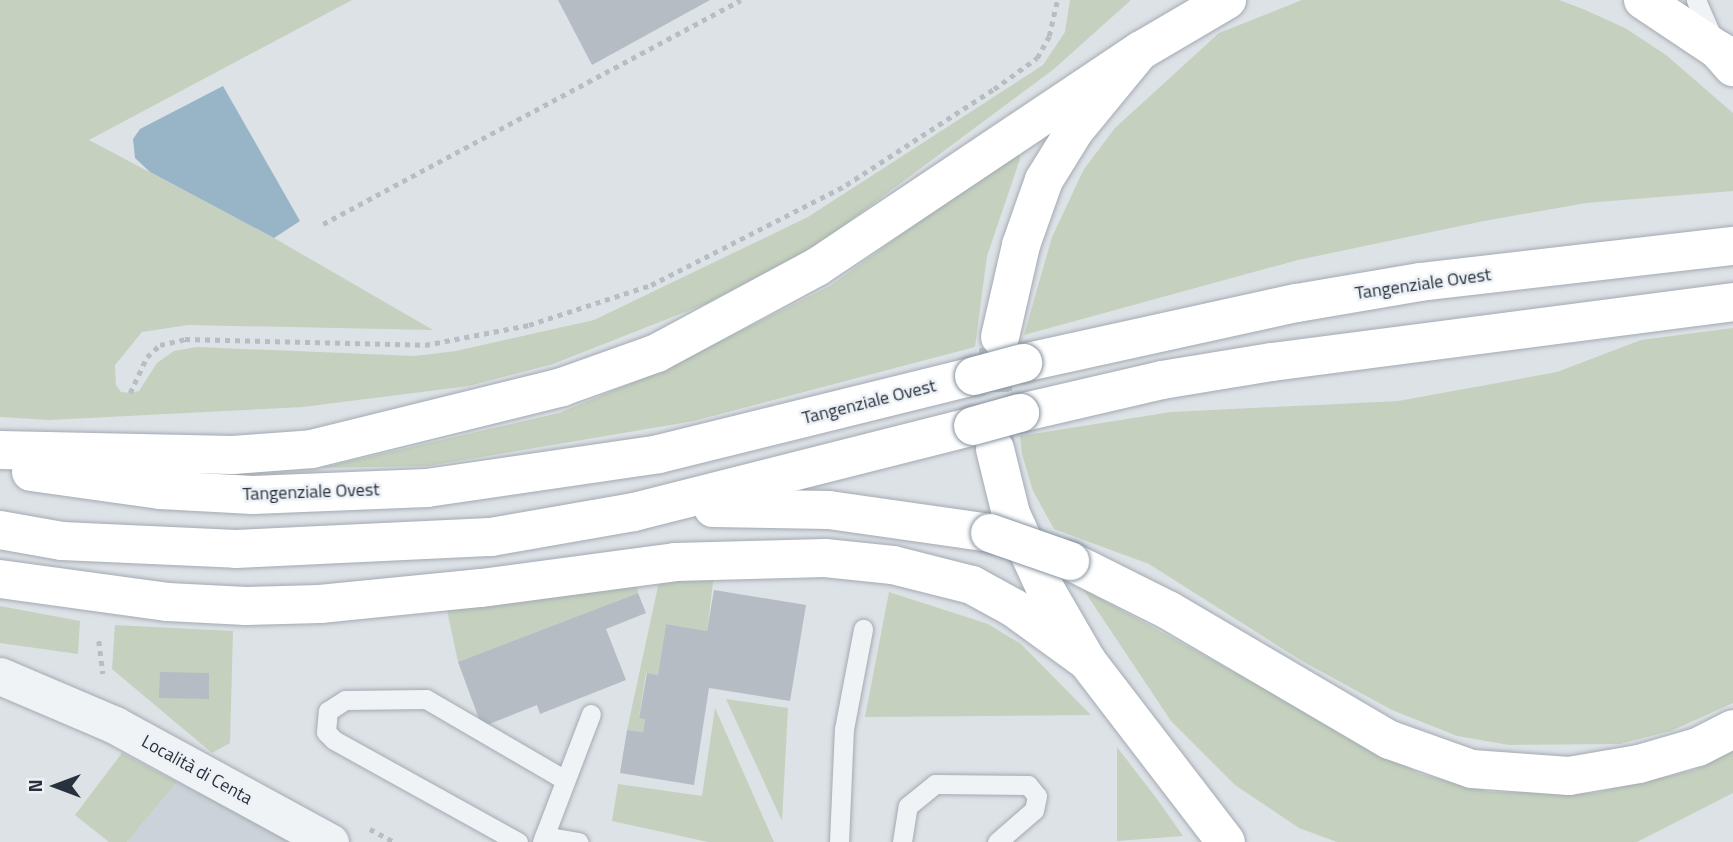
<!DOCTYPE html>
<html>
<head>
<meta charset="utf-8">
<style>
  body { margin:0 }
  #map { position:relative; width:1733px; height:842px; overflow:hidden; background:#dde2e7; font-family:"Titillium Web",sans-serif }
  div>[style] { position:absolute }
  .built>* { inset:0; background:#cbd2d9 }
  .green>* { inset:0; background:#c5d1be }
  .water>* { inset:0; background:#98b5c8 }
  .building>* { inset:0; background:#b5bcc4 }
  .primary-tunnel>* { height:38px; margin-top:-19px; transform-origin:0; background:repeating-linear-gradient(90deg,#b9bfc5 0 38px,transparent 0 57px) }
  .path>* { height:4.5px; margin-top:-2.25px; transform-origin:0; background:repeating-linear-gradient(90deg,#b8bdc2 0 5px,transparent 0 10px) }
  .roads { filter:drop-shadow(0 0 2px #a3aab1) drop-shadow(0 0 2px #a3aab1) }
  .service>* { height:19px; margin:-9.5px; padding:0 9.5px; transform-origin:9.5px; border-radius:9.5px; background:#f0f3f6 }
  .minor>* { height:37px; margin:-18.5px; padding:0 18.5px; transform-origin:18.5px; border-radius:18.5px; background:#f0f3f6 }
  .primary>* { height:38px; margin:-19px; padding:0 19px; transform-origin:19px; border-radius:19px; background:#fff }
  .trunk>* { height:38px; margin:-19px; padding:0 19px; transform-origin:19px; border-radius:19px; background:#fff }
  .bridges { filter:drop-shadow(0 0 2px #85929e) drop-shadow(0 0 2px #85929e) }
  .trunk-bridge>* { height:38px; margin:-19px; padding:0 19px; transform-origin:19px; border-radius:19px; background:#fff }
  span { translate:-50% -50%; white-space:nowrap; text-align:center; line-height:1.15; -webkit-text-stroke:5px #edf1f5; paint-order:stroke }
  .street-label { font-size:18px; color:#27323e }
  .north { position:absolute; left:21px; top:751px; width:70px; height:70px; -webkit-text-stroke:5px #edf1f5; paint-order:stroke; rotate:270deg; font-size:19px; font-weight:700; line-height:28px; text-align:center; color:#27323e }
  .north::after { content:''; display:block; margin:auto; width:24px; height:32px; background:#27323e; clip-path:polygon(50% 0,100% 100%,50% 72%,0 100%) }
</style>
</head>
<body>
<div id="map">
  <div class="built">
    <i style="clip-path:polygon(177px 782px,294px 842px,127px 842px)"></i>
  </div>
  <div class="green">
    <i style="clip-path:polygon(0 0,352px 0,89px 140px,274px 238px,433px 330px,188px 325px,142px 332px,115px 365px,116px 385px,121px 392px,130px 393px,139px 391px,157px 363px,174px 351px,197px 347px,415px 356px,456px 351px,594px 320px,808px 217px,1043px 65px,1065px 32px,1070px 0,1131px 0,1054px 69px,819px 244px,708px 303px,553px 364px,469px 386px,303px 407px,49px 420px,0 417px)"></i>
    <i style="clip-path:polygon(1302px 0,1559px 0,1583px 9px,1625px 28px,1666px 55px,1733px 113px,1733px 191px,1586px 203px,1484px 221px,1298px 260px,1024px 335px,1052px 237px,1084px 169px,1115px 128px,1219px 33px)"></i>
    <i style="clip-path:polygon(1018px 150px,1020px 159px,987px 256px,975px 347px,694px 421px,428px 466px,320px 468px,559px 413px,659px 372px,830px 286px)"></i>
    <i style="clip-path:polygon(1733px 328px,1733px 703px,1671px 731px,1620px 744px,1509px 745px,1457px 736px,1392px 710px,1302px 661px,1149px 564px,1054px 529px,1033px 491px,1022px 454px,1020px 436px,1171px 412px,1398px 401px,1557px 372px,1641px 340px)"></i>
    <i style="clip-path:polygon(714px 575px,707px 631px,666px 624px,658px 675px,646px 673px,639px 717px,645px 719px,643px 732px,627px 730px,660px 577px)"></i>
    <i style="clip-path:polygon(636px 581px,638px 593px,458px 662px,447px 610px)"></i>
    <i style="clip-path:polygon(1083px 589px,1420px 774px,1490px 792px,1595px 793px,1695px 770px,1733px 751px,1733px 793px,1637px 842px,1337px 842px,1299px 828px,1235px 785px,1171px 721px)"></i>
    <i style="clip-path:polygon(889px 592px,988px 624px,1021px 644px,1091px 715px,865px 717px)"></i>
    <i style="clip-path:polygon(0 606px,80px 621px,78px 654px,0 643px)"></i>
    <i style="clip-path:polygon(115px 625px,233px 631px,230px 743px,212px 753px,112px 669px)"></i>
    <i style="clip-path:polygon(726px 699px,788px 708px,782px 821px)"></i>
    <i style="clip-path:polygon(715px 708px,774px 842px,708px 842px,612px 821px,618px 784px,702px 796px)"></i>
    <i style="clip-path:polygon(1117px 747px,1157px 799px,1183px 836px,1117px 841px)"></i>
    <i style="clip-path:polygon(122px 753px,177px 782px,127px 842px,109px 842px,75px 815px)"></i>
  </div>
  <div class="water">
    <i style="clip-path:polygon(223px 86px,300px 221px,274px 238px,150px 172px,135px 158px,133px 139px,140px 129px)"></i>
  </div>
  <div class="building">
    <i style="clip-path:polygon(558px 0,710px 0,592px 65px)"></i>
    <i style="clip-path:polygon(714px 590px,806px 605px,790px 701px,709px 688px,694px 785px,620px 773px,627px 730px,643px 732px,645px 719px,639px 718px,647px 673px,658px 675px,666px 624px,707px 631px)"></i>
    <i style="clip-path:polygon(638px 593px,646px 613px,606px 629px,626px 680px,540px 714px,537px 705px,482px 727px,458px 662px)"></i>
    <i style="clip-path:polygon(160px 672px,209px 673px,209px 699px,159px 698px)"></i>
  </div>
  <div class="primary-tunnel">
    <i style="left:995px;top:449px;width:61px;rotate:-91.9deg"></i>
    <i style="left:993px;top:388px;width:49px;rotate:-81.9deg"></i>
  </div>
  <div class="path">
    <i style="left:323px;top:224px;width:474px;rotate:-28.2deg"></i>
    <i style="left:130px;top:393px;width:40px;rotate:-65deg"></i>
    <i style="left:147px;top:357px;width:18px;rotate:-43deg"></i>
    <i style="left:160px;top:345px;width:26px;rotate:-13deg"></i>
    <i style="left:185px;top:339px;width:240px;rotate:1.4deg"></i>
    <i style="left:425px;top:345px;width:106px;rotate:-10.9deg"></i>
    <i style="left:529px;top:325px;width:128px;rotate:-18.2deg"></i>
    <i style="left:651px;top:285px;width:219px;rotate:-27.1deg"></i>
    <i style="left:846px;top:185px;width:176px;rotate:-33deg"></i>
    <i style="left:994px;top:89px;width:53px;rotate:-35.8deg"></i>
    <i style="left:1037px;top:58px;width:25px;rotate:-61deg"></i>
    <i style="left:1049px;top:36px;width:37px;rotate:-77deg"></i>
    <i style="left:99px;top:641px;width:33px;rotate:83deg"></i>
    <i style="left:370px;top:829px;width:27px;rotate:28deg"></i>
  </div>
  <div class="roads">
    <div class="service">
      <i style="left:1696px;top:0;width:43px;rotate:66.4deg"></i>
      <i style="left:544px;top:836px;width:35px;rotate:10deg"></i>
      <i style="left:518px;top:842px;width:210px;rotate:-151deg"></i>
      <i style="left:334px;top:740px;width:11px;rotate:-135deg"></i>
      <i style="left:326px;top:732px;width:21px;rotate:-85deg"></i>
      <i style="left:328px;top:711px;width:20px;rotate:-33deg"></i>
      <i style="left:345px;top:700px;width:81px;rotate:-0.7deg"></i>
      <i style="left:426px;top:699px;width:161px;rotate:30.2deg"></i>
      <i style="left:542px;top:842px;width:137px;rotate:-69.1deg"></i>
      <i style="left:839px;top:842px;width:113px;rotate:-87.5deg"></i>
      <i style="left:844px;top:729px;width:102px;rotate:-79.2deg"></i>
      <i style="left:902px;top:842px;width:36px;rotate:-81deg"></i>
      <i style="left:908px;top:806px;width:35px;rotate:-39deg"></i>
      <i style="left:935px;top:784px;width:93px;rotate:0.6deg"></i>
      <i style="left:1028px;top:785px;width:14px;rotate:51deg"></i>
      <i style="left:1037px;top:796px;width:14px;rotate:102deg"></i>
      <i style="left:1034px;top:810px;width:49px;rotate:139.1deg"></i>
    </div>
    <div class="minor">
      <i style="left:0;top:676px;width:125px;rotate:23.1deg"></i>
      <i style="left:115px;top:725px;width:245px;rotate:28.6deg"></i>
    </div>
    <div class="primary">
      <i style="left:1643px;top:0;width:90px;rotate:33.7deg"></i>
      <i style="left:1718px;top:50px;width:23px;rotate:49deg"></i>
      <i style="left:1000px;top:337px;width:94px;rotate:-77.1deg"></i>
      <i style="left:1021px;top:245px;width:69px;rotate:-70.5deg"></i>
      <i style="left:1044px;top:180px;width:59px;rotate:-58.2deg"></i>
      <i style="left:1075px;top:130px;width:102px;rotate:-50.6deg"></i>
      <i style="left:1140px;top:51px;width:101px;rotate:-30.4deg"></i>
      <i style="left:995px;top:449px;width:67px;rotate:76.2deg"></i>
      <i style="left:1011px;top:514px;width:84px;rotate:65.3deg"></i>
      <i style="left:1046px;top:590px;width:82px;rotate:60deg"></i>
      <i style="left:1087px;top:661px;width:228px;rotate:52.5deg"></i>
    </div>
    <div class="trunk">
      <i style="left:1718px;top:50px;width:17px;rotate:28deg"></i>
      <i style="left:1023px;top:363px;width:280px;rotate:-12.4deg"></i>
      <i style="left:1297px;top:303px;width:125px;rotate:-9.7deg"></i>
      <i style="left:1420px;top:282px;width:315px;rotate:-6.6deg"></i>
      <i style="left:1020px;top:413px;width:146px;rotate:-13.1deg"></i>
      <i style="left:1162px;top:380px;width:111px;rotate:-9.3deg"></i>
      <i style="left:1272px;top:362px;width:465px;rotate:-7.4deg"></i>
      <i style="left:0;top:450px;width:233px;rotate:1.2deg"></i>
      <i style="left:233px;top:455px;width:79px;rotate:-4.3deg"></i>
      <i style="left:312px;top:449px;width:258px;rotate:-13.9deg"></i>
      <i style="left:562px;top:387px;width:101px;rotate:-19.7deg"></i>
      <i style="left:657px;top:353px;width:182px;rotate:-28.3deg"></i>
      <i style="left:817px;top:267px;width:389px;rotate:-33.8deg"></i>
      <i style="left:31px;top:472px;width:130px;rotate:7.9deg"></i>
      <i style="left:160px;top:490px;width:93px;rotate:3.1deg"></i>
      <i style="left:253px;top:495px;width:174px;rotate:-2.3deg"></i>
      <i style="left:427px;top:488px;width:234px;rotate:-8.3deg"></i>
      <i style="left:659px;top:454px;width:325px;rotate:-13.9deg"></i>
      <i style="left:713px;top:508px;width:116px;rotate:1deg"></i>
      <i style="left:829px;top:510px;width:163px;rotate:8.1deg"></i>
      <i style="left:0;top:530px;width:63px;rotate:10.1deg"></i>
      <i style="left:62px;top:541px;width:174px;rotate:2.6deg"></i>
      <i style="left:236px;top:549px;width:255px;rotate:-2.7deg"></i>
      <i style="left:491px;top:537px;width:145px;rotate:-9.9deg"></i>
      <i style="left:634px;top:512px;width:350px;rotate:-14.2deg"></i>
      <i style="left:1070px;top:561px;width:110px;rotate:26.6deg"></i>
      <i style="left:1168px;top:610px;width:257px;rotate:30.4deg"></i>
      <i style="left:1390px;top:740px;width:87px;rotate:19.5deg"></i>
      <i style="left:1472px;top:769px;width:97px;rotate:4.1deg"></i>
      <i style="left:1569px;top:776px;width:71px;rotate:-9.7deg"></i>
      <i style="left:1639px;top:764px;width:61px;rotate:-16.1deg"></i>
      <i style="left:1698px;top:747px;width:39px;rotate:-27deg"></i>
      <i style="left:0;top:579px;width:170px;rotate:7.8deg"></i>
      <i style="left:168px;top:602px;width:78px;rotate:2.9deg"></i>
      <i style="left:246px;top:606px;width:74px;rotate:-1.5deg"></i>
      <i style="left:320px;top:604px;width:162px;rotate:-5.7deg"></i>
      <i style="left:481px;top:588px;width:196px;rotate:-7.6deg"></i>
      <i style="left:675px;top:562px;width:150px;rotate:-1.5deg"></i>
      <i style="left:825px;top:558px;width:68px;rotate:5.9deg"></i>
      <i style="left:893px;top:565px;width:81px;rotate:14.2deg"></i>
      <i style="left:972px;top:585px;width:48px;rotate:28.7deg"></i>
      <i style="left:1014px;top:608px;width:90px;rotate:36deg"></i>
    </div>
  </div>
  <div class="bridges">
    <div class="trunk-bridge">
      <i style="left:974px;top:376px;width:51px;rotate:-14.9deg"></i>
      <i style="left:973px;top:426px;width:49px;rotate:-15.5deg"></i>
      <i style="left:990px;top:533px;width:85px;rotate:19.3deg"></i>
    </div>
  </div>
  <div class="street-label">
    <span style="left:1423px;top:284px;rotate:-8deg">Tangenziale Ovest</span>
    <span style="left:869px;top:402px;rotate:-14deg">Tangenziale Ovest</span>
    <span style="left:311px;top:492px;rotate:-2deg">Tangenziale Ovest</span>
    <span style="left:197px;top:770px;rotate:29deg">Località di Centa</span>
  </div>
  <div class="north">N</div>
</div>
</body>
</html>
